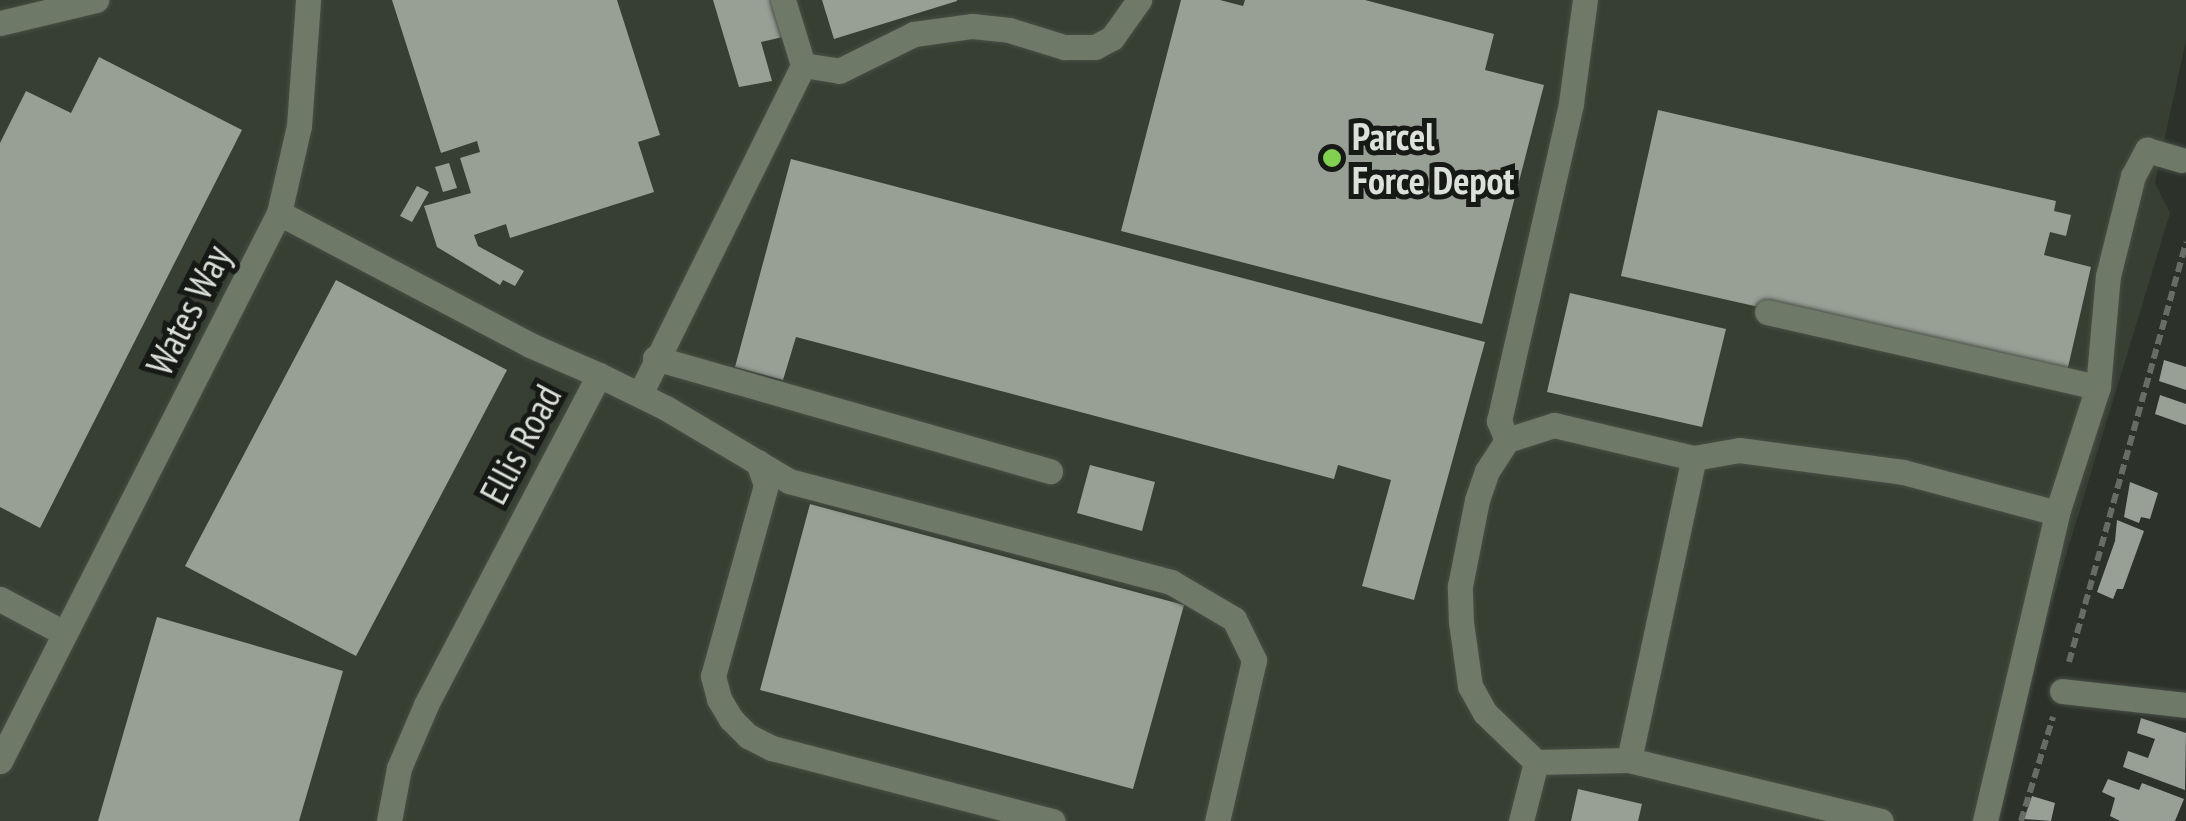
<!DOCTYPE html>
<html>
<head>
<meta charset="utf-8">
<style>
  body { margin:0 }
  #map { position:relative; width:2186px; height:821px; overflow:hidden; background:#2c322a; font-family:"PT Sans Narrow",sans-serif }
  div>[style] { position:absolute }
  .built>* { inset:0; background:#363f32 }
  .building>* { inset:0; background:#989f95 }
  .path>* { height:6px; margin-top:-3px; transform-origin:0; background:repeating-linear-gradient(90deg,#676c65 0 10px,transparent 0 15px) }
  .roads { filter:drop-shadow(0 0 2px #484e46) drop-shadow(0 0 2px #484e46) }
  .minor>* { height:25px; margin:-12.5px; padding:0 12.5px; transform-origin:12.5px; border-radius:12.5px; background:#6e7968 }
  .dots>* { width:28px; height:28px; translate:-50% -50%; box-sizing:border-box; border:5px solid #161915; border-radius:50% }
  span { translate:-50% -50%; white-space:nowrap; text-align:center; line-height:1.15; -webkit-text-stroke:10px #161915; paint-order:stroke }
  .poi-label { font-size:38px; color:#dde1db; font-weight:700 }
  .left { translate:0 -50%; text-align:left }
  .street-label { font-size:38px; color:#dde1db }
</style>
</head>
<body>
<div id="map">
  <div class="built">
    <i style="clip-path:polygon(0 0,2186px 0,2186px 40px,2155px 183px,2170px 213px,2034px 661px,1998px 821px,0 821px)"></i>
  </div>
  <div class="building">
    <i style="clip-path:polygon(392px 0,617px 0,660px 135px,638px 142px,654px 192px,510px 238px,506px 224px,474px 235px,478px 246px,524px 271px,515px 286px,503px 280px,500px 285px,437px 247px,424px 206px,471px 193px,460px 158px,480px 152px,477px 141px,441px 153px)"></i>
    <i style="clip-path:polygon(713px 0,772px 0,783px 37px,761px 42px,772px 81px,739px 87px)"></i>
    <i style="clip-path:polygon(822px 0,957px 0,957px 1px,834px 39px)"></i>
    <i style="clip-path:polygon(1181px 0,1220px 0,1243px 6px,1245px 0,1365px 0,1494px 34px,1485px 70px,1544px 85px,1482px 324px,1121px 231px)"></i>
    <i style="clip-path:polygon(99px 57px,242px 130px,40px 528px,0 507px,0 143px,26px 91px,71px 113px)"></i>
    <i style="clip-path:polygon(1658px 110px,2056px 201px,2054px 211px,2071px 215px,2066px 236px,2050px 232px,2044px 255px,2091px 267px,2066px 376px,1621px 276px)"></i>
    <i style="clip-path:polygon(791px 159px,1485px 342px,1414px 600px,1362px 586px,1391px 480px,1338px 465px,1334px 479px,796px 337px,783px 380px,735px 367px)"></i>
    <i style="clip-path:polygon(449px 163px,457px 188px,443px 192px,435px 167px)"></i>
    <i style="clip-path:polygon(417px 186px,429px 192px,412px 222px,400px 216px)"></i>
    <i style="clip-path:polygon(336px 280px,507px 370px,356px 656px,185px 566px)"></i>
    <i style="clip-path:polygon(1570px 293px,1726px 329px,1702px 427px,1547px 392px)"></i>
    <i style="clip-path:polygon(2164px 360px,2186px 367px,2186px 390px,2159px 381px)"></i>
    <i style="clip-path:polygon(2160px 395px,2186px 404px,2186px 425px,2155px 414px)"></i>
    <i style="clip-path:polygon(1090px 465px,1155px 482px,1142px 531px,1077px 513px)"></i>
    <i style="clip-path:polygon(2130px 482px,2158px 493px,2150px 519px,2141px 517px,2139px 523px,2124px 517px)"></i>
    <i style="clip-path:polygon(810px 504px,1184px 605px,1133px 789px,760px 690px)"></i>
    <i style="clip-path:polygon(2117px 520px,2144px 531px,2123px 589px,2117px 589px,2113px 599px,2097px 592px,2115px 541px)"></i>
    <i style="clip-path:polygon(157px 617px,343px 671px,299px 821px,98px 821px)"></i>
    <i style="clip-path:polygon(2141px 718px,2186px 733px,2185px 790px,2123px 767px,2128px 751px,2148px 758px,2155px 739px,2137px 733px)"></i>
    <i style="clip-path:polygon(2108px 779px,2139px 790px,2142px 783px,2184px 799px,2175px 821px,2120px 821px,2110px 816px,2115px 798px,2102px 792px)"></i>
    <i style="clip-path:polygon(1578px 789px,1642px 804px,1638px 821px,1571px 821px)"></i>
    <i style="clip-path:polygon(2032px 796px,2055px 803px,2051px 821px,2024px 819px)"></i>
  </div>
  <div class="path">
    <i style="left:2069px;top:662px;width:436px;rotate:-74.4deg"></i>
    <i style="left:2021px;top:821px;width:109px;rotate:-72.9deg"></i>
  </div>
  <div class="roads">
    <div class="minor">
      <i style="left:783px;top:0;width:68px;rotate:72.9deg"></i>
      <i style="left:0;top:23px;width:99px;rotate:-13.5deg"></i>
      <i style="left:803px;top:65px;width:36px;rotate:9deg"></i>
      <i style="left:839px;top:71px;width:84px;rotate:-26.3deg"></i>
      <i style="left:914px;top:34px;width:59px;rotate:-7.9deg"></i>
      <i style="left:972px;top:26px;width:37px;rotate:6deg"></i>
      <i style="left:1009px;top:30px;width:58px;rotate:17.2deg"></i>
      <i style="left:1064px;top:47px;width:31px"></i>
      <i style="left:1095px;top:47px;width:19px;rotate:-28deg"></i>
      <i style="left:1112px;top:38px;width:47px;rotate:-54.6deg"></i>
      <i style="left:279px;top:213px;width:284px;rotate:27.7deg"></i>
      <i style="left:530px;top:345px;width:75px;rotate:23.5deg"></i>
      <i style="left:599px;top:375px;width:373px;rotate:117.7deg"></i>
      <i style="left:426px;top:705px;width:69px;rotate:113.2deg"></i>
      <i style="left:399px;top:768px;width:54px;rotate:100.7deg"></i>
      <i style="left:1767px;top:312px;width:339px;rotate:12.8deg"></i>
      <i style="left:655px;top:358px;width:411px;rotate:16deg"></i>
      <i style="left:599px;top:375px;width:75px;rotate:26.2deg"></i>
      <i style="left:666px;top:408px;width:143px;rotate:30.7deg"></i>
      <i style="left:789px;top:481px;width:395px;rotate:14.8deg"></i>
      <i style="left:1171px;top:582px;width:73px;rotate:30.4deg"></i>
      <i style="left:1234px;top:619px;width:46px;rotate:64deg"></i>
      <i style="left:1254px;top:660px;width:165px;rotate:102.9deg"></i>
      <i style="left:640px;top:394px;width:367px;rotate:-63.6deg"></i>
      <i style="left:1507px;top:440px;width:21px;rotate:-113deg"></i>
      <i style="left:1499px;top:421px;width:326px;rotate:-77.2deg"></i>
      <i style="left:1571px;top:103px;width:104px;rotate:-82.3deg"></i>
      <i style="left:758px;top:462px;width:24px;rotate:71deg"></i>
      <i style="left:766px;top:485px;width:198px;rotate:105.5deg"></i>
      <i style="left:713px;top:676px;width:24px;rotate:75deg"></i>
      <i style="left:719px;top:699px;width:23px;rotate:59deg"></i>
      <i style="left:731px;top:719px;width:24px;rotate:45deg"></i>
      <i style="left:748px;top:736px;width:27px;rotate:27deg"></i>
      <i style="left:772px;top:748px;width:290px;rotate:14.6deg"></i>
      <i style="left:0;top:599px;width:70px;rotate:28deg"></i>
      <i style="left:2062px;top:691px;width:125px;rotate:6.4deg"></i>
      <i style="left:1629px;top:760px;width:309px;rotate:-77.9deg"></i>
      <i style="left:0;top:761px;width:615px;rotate:-63.02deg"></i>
      <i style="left:279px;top:213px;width:89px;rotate:-77.1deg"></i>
      <i style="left:299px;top:126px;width:126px;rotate:-85.9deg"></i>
      <i style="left:1536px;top:762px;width:71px;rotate:-136.1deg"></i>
      <i style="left:1485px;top:713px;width:31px;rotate:-119deg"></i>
      <i style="left:1470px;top:686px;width:65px;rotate:-98deg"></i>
      <i style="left:1461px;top:622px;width:36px;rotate:-92deg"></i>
      <i style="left:1460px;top:586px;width:88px;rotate:-78.8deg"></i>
      <i style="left:1477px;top:500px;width:31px;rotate:-71deg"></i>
      <i style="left:1487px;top:471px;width:37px;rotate:-57deg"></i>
      <i style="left:1507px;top:440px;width:49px;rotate:-17.7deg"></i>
      <i style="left:1554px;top:425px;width:144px;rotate:13.3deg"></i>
      <i style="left:1694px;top:458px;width:46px;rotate:-10.1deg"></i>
      <i style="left:1739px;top:450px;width:165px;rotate:7.6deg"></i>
      <i style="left:1903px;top:472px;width:159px;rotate:14.9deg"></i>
      <i style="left:1521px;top:821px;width:61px;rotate:-75.7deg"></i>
      <i style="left:1536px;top:762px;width:93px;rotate:-1.2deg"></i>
      <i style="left:1629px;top:760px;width:259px;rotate:13.6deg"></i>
      <i style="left:1985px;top:821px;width:316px;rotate:-76.8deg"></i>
      <i style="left:2057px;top:513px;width:133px;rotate:-72deg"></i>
      <i style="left:2098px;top:387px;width:111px;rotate:-84.9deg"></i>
      <i style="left:2108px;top:276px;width:103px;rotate:-76deg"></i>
      <i style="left:2133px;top:176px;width:30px;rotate:-62deg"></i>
      <i style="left:2147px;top:150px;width:36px;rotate:16deg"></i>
    </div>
  </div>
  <div class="dots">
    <i style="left:1332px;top:158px;background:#81d051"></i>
  </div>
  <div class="poi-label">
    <span class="left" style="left:1352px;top:158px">Parcel<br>Force Depot</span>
  </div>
  <div class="street-label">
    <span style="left:188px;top:310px;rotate:-63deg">Wates Way</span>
    <span style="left:520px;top:444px;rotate:-62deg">Ellis Road</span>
  </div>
</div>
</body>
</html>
